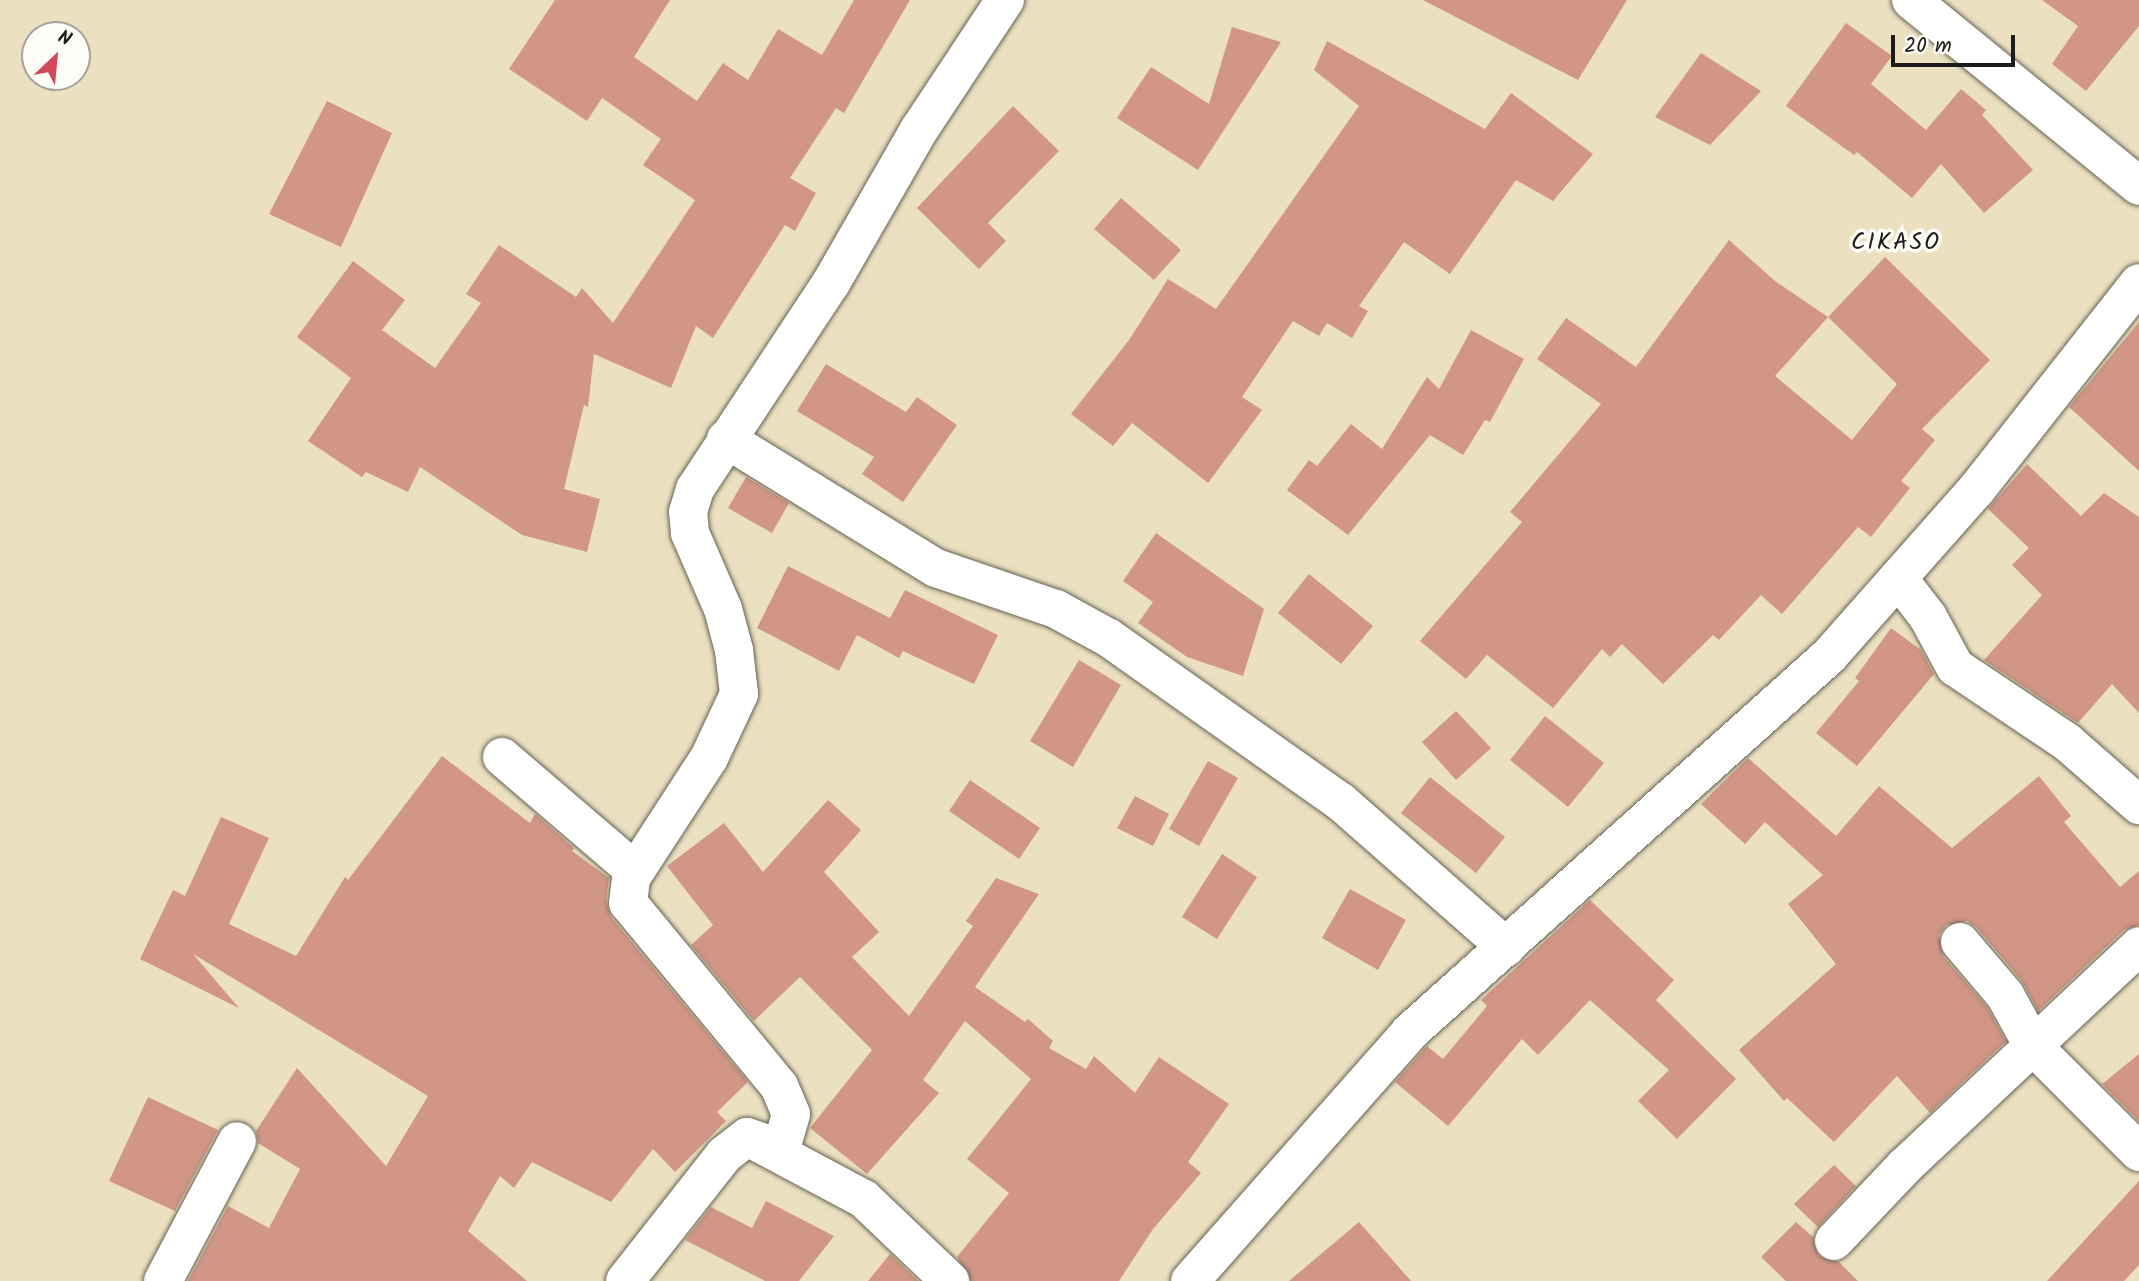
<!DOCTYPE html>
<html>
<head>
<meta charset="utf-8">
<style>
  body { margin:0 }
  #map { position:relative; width:2139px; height:1281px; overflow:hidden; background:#ebe1c0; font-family:Kalam,sans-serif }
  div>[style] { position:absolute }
  .building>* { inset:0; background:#d19686 }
  .roads { filter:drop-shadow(0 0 2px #646155) drop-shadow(0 0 2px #646155) }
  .street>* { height:38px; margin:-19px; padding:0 19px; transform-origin:19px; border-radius:19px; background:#fff }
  span { translate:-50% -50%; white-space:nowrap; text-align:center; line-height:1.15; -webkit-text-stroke:7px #fdfcf7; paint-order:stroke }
  .quarter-label { font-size:24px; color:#1c1c1c; letter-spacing:2px }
  .north { position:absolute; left:21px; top:21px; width:70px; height:70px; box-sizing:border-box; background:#fdfcf7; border:2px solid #a3a29f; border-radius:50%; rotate:26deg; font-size:19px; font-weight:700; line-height:28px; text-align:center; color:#1c1c1c }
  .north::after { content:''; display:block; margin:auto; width:24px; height:32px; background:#d1495b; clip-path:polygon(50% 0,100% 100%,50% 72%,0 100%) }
  .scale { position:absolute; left:1891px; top:35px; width:124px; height:32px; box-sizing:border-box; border:4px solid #1c1c1c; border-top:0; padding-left:9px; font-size:21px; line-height:24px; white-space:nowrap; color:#1c1c1c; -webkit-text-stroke:5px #fdfcf7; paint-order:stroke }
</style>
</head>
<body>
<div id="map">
  <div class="building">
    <i style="clip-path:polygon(555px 0,670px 0,634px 57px,697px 101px,723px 63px,748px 80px,778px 29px,822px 55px,854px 0,910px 0,844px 113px,836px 108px,790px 178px,816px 193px,795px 231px,785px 225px,713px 338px,696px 326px,671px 388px,594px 354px,588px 407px,584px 405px,564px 489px,600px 499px,587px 552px,522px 535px,420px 467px,408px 492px,366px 472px,362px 477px,308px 441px,351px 378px,297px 337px,353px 261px,405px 300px,382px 330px,435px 368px,481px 303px,466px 294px,499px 245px,576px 297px,582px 288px,613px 323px,695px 200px,643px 165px,661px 139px,602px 98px,587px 121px,509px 69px)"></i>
    <i style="clip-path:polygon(1423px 0,1627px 0,1578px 80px)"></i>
    <i style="clip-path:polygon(2042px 0,2139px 0,2139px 26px,2086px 91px,2052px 64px,2078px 26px)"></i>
    <i style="clip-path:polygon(1846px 23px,1892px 56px,1871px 84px,1926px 130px,1961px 89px,1986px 110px,1982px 115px,2033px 170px,1984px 213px,1941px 164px,1912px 198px,1857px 152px,1854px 155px,1786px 106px)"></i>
    <i style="clip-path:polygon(1232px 27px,1281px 42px,1198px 170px,1117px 118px,1151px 67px,1209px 104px)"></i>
    <i style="clip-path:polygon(1327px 41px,1485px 129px,1511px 93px,1593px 154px,1553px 201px,1516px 180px,1450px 274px,1404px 242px,1359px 306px,1368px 311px,1352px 338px,1327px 323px,1319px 336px,1293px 321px,1242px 397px,1262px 410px,1208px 483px,1132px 423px,1113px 446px,1071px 414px,1129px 340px,1168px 279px,1216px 309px,1359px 106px,1314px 70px)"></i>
    <i style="clip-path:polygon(1701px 53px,1761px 91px,1710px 145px,1655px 117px)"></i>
    <i style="clip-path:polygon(327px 101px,392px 133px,341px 247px,269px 214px)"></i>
    <i style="clip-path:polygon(1013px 106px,1059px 151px,988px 223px,1006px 241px,979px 269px,917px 208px)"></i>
    <i style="clip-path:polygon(1121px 198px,1181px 250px,1154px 280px,1094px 229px)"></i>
    <i style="clip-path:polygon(evenodd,1729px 240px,1775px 281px,1828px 317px,1885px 257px,1990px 360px,1922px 429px,1935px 440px,1901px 481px,1910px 488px,1871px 537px,1858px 527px,1782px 614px,1761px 595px,1719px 640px,1713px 635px,1663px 684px,1622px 644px,1610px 657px,1602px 649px,1553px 708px,1487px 655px,1466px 679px,1420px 641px,1522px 522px,1510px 512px,1601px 404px,1537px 359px,1566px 318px,1636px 367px,1729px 240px,1828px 317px,1897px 384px,1852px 440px,1775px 376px,1828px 317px)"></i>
    <i style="clip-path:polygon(2139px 322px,2139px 471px,2069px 407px)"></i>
    <i style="clip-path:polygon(1471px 330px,1524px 359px,1490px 422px,1485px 420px,1463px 455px,1430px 435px,1348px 535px,1287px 490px,1309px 460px,1317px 466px,1351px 424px,1382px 449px,1427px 377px,1439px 389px)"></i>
    <i style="clip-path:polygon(826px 364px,906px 412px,917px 397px,957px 425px,903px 502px,862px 474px,874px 457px,797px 411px)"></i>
    <i style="clip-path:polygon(2027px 464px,2081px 516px,2104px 493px,2139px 517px,2139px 713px,2112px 684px,2078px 723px,1984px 660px,2042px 595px,2012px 565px,2029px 548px,1988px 509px)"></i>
    <i style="clip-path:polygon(746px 477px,789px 503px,772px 533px,728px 508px)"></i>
    <i style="clip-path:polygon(1156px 533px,1264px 609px,1243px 676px,1187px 657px,1138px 623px,1153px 602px,1123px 581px)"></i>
    <i style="clip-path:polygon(788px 566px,890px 618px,905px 590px,998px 635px,974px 684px,903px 651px,899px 658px,857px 635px,839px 671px,757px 628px)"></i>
    <i style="clip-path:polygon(1309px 574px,1373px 626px,1341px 664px,1278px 613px)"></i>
    <i style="clip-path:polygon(1891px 628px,1921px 650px,1934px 674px,1857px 766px,1816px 733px,1859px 681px,1855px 678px)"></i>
    <i style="clip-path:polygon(1079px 660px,1121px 685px,1073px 767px,1030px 741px)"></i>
    <i style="clip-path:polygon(1456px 711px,1491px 748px,1456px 780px,1422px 742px)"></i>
    <i style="clip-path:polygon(1545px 716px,1604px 763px,1568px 807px,1510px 760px)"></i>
    <i style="clip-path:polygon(442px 756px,530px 823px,535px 814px,574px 848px,572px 851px,609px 878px,606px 901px,611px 917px,748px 1082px,717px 1112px,726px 1121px,675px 1172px,653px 1149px,611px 1202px,532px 1162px,514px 1188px,500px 1176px,468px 1231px,527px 1281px,188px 1281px,228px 1206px,269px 1228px,300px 1169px,258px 1143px,256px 1131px,297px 1068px,386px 1166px,428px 1096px,193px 954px,239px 1008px,140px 959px,173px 890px,185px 896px,221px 817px,269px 838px,229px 924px,296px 956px,345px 877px,348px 880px)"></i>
    <i style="clip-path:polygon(1748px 758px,1836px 836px,1879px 786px,1952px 848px,2039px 776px,2071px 816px,2064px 822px,2120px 887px,2139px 871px,2139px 925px,2124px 930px,2038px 1011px,2022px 981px,1976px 927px,1967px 921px,1946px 925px,1939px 935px,1943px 956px,1987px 1007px,2006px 1041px,1930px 1113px,1897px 1076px,1834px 1142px,1787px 1098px,1784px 1101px,1739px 1050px,1836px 964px,1788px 904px,1823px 875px,1765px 822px,1745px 844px,1701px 804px)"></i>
    <i style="clip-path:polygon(1208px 761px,1238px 778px,1199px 846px,1169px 829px)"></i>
    <i style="clip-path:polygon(1430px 777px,1505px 837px,1476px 873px,1401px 813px)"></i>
    <i style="clip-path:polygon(970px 780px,1040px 828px,1019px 859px,949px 811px)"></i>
    <i style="clip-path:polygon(1135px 796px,1169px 814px,1153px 846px,1117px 828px)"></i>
    <i style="clip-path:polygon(828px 800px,861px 830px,824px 872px,879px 932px,852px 957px,909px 1016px,973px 926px,966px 921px,996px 878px,1039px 894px,975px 987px,1025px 1022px,1028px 1019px,1053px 1041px,1049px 1048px,1086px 1069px,1094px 1056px,1135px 1093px,1159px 1057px,1229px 1104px,1188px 1162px,1201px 1173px,1153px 1229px,1119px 1281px,971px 1281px,957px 1257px,1009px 1193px,967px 1159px,1031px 1079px,965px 1021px,923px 1080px,939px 1093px,867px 1174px,810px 1128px,872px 1050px,800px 977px,754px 1021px,691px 945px,713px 925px,667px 866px,724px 823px,763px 872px)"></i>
    <i style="clip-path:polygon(1222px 854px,1257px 877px,1217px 939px,1182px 917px)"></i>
    <i style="clip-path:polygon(1350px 889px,1406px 920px,1378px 970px,1322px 938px)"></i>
    <i style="clip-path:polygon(1590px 900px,1674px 980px,1656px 1000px,1736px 1079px,1677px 1139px,1638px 1101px,1669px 1070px,1590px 1000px,1538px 1055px,1522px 1039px,1448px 1126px,1395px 1082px,1427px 1046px,1443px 1059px,1487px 1006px,1481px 1000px)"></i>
    <i style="clip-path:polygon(2139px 1054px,2139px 1121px,2102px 1084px)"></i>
    <i style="clip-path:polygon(148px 1097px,218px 1130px,175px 1211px,109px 1181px)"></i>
    <i style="clip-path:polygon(1834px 1165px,1856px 1186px,1818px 1227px,1794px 1204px)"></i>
    <i style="clip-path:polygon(2139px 1181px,2139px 1265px,2124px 1281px,2047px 1281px)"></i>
    <i style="clip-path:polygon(766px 1201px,834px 1236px,799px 1281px,765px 1281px,685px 1240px,711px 1207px,752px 1228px)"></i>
    <i style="clip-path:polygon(1359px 1222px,1411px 1281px,1289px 1281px)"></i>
    <i style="clip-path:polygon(1796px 1222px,1813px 1237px,1819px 1256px,1839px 1262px,1858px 1281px,1786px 1281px,1761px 1257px)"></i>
    <i style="clip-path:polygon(890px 1254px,918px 1281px,868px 1281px)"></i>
  </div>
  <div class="roads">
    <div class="street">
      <i style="left:1911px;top:0;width:294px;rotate:39.2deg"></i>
      <i style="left:726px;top:439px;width:246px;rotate:31.6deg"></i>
      <i style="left:936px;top:568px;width:127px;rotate:18.9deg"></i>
      <i style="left:1056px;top:609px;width:60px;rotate:28.7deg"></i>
      <i style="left:1109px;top:638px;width:284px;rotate:35.3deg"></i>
      <i style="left:1341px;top:802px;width:220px;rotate:41.3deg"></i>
      <i style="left:1898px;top:578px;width:49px;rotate:52.4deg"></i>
      <i style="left:1928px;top:617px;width:57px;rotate:61.6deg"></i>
      <i style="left:1955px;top:667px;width:135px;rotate:33.8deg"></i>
      <i style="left:2067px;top:742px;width:96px;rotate:41.2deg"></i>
      <i style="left:502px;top:757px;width:175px;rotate:40.6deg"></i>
      <i style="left:1960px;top:942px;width:70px;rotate:49.7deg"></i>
      <i style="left:2005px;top:995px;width:58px;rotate:61.2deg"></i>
      <i style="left:2033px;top:1046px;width:150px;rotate:45deg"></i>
      <i style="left:755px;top:1141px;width:123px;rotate:28deg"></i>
      <i style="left:864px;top:1199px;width:119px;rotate:43.6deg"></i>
      <i style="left:1834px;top:1241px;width:103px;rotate:-46.6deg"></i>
      <i style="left:1905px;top:1166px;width:321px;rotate:-43.2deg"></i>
      <i style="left:163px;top:1281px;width:158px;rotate:-62.1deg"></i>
      <i style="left:625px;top:1281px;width:160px;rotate:-51.8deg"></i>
      <i style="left:724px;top:1155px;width:29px;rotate:-38deg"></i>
      <i style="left:747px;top:1137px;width:36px;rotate:19deg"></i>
      <i style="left:781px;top:1149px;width:36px;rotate:-74deg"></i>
      <i style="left:791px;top:1114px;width:30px;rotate:-113deg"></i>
      <i style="left:779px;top:1086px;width:237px;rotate:-129.5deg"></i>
      <i style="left:628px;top:903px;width:25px;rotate:-83deg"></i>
      <i style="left:631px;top:878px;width:143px;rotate:-57deg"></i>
      <i style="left:709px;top:758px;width:71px;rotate:-64.9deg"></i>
      <i style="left:739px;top:694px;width:44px;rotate:-96.5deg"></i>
      <i style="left:734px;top:650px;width:42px;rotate:-105deg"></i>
      <i style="left:723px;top:609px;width:83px;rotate:-113.5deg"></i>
      <i style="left:690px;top:533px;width:21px;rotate:-95deg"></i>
      <i style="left:688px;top:512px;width:24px;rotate:-73deg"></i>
      <i style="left:695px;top:489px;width:247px;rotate:-56.6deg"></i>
      <i style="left:831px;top:283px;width:177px;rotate:-60.1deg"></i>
      <i style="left:919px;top:130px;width:156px;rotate:-56.5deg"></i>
      <i style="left:1190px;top:1281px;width:332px;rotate:-48.5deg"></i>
      <i style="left:1410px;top:1032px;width:563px;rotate:-41.9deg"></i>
      <i style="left:1829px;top:656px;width:222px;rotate:-48.5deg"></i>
      <i style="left:1976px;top:490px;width:263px;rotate:-51.8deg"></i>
    </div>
  </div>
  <div class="quarter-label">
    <span style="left:1896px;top:243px">CIKASO</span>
  </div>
  <div class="north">N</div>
  <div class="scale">20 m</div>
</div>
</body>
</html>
